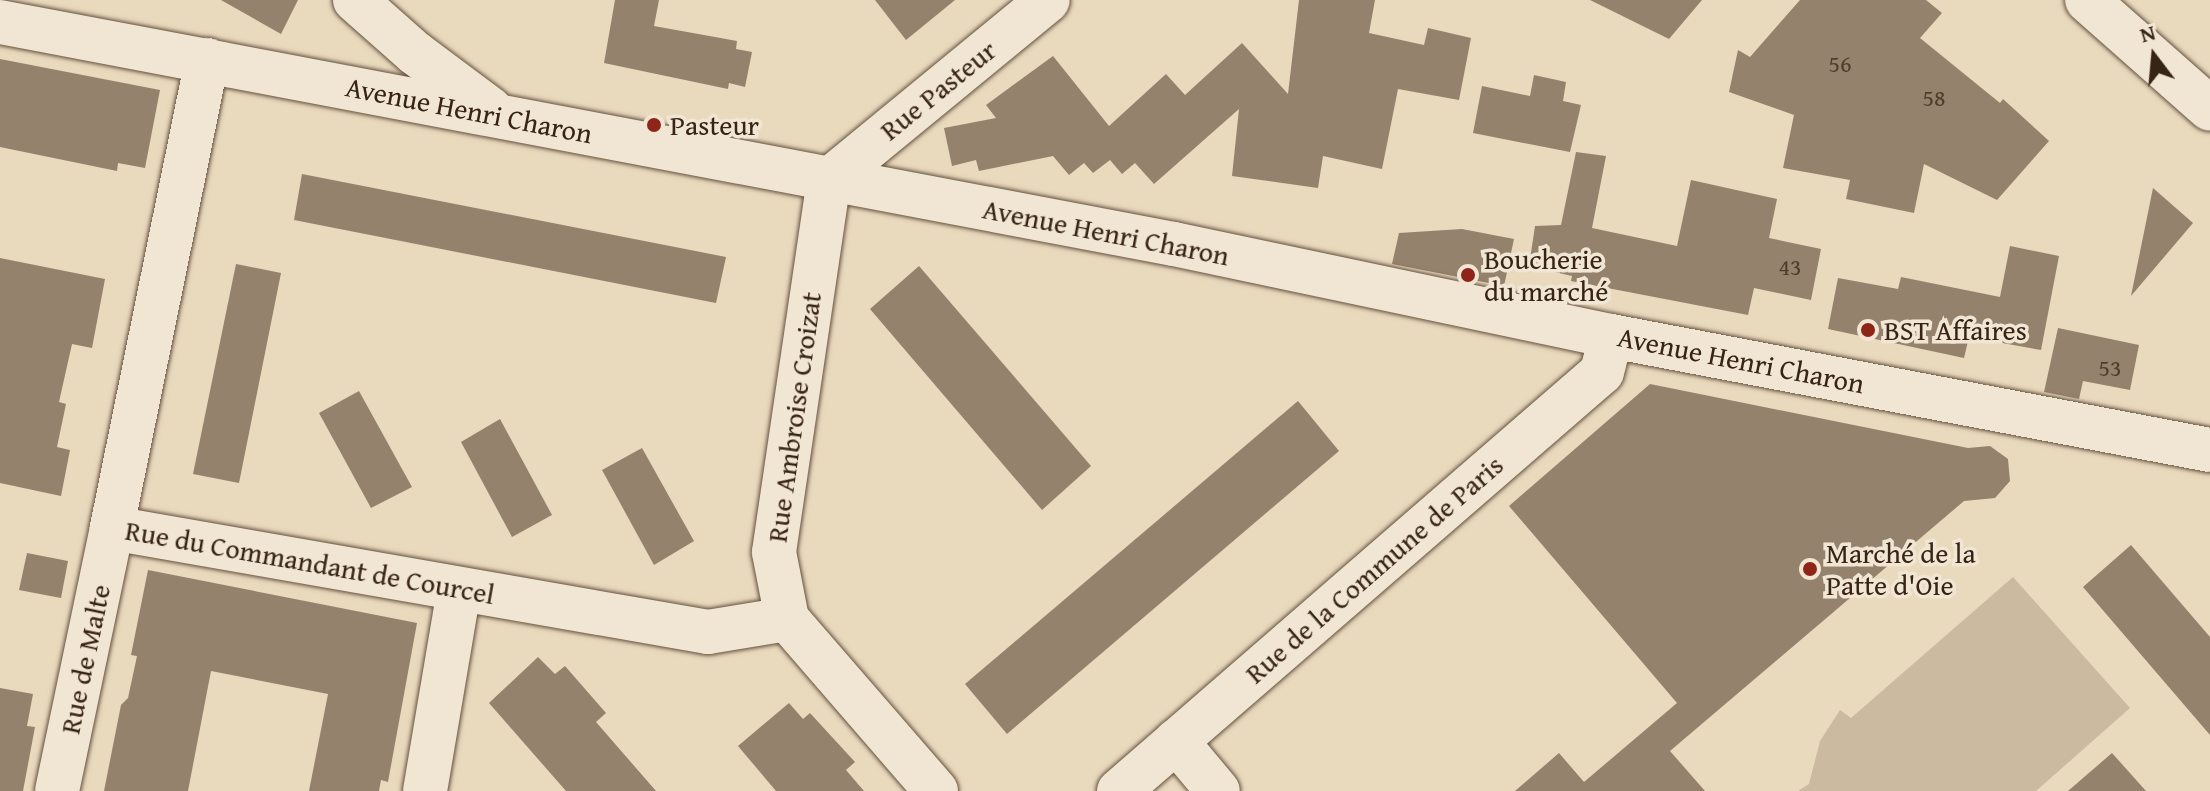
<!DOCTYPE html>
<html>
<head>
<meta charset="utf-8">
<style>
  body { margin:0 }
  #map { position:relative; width:2210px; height:791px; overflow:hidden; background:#e9d9bd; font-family:"Gentium Book Plus",serif }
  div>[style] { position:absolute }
  .green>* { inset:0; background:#cbbaa0 }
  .building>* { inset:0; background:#94826c }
  .roads { filter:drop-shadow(0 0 2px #64513e) drop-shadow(0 0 2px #64513e) }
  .minor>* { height:44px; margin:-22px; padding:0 22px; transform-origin:22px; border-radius:22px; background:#f1e6d4 }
  .dots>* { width:22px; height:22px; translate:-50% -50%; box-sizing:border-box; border:4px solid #f1e6d4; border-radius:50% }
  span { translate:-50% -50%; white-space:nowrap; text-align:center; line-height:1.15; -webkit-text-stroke:7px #f1e6d4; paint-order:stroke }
  .number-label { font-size:24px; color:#4f3c2a }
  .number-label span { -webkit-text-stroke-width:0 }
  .street-label { font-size:28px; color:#382414 }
  .poi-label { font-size:28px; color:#382414 }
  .left { translate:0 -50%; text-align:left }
  .north { position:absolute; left:2114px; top:16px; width:80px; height:80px; -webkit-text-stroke:6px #f1e6d4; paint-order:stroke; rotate:344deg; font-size:22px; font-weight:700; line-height:32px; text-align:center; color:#382414 }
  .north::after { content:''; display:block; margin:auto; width:28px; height:36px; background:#382414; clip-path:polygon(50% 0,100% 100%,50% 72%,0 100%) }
</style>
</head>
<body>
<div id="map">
  <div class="green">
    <i style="clip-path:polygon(2013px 577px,2130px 708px,2036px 791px,1798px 791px,1809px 784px,1820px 741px,1840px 710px,1851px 718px)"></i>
  </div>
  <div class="building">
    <i style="clip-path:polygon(221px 0,298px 0,281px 34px)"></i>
    <i style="clip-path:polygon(615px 0,659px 0,654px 26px,737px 41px,736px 49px,752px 52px,745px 87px,729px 83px,728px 89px,604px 63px)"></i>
    <i style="clip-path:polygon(875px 0,955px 0,906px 40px)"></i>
    <i style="clip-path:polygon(1299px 0,1375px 0,1369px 33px,1424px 45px,1428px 28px,1471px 38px,1459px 100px,1398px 89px,1382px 169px,1323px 156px,1318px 188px,1232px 176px,1239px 109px,1154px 184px,1135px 163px,1122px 174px,1110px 160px,1093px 173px,1084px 163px,1069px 175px,1053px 156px,979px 171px,976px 160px,952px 166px,944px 128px,996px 118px,986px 105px,1053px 56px,1109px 126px,1166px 74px,1185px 95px,1242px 43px,1288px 94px)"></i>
    <i style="clip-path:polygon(1590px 0,1702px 0,1669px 39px)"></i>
    <i style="clip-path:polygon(1800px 0,1926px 0,1942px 13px,1920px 38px,2000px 103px,2003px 99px,2049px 141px,1997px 200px,1924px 164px,1914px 213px,1846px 199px,1850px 180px,1783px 168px,1794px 115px,1729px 92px,1738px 50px,1750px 57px)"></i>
    <i style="clip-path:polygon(0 59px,160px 90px,145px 168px,118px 163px,117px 171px,0 147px)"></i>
    <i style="clip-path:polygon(1534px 75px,1566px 82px,1563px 101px,1581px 105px,1570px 152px,1473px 133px,1482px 86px,1530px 96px)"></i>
    <i style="clip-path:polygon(1576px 152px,1606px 156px,1592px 228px,1677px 246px,1691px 180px,1777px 199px,1769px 238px,1821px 249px,1811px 300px,1754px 288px,1748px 315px,1571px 281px,1572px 276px,1529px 266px,1535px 226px,1561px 225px)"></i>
    <i style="clip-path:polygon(302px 174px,726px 257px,716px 303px,294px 220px)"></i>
    <i style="clip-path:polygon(2153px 188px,2193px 223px,2131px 296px)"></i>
    <i style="clip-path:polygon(1462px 229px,1514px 239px,1504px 286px,1392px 264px,1399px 233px)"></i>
    <i style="clip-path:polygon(2010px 246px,2059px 256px,2041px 350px,1969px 337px,1964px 358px,1828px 329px,1838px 278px,1898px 289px,1901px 277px,2000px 297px)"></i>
    <i style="clip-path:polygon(0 258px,105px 279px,92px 348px,72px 344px,59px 402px,66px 404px,57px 447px,70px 450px,61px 496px,0 483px)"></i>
    <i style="clip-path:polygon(236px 264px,281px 273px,239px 483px,193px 474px)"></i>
    <i style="clip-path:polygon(919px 266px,1091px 466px,1042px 510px,870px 309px)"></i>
    <i style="clip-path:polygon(2058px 328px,2139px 345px,2130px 390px,2083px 381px,2079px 399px,2044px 392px)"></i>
    <i style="clip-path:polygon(1650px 384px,1968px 448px,1990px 446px,2008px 459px,2010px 481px,1995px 498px,1964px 501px,1670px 751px,1705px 791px,1515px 791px,1559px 753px,1584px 782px,1677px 703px,1509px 506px)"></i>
    <i style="clip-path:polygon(359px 391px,412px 487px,371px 508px,319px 413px)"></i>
    <i style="clip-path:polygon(1298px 401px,1339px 451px,1007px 734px,965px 684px)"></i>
    <i style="clip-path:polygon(500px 419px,552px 515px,512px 537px,461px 442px)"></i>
    <i style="clip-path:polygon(642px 448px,694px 541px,654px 565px,602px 470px)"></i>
    <i style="clip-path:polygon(2131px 545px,2210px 637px,2210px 735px,2083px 587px)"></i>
    <i style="clip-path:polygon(27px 553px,68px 561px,61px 598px,19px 590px)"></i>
    <i style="clip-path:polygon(148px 570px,417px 623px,388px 782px,381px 780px,379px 791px,309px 791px,328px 694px,211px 671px,188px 791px,104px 791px,121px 705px,128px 698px,137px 656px,131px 655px)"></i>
    <i style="clip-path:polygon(538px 657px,555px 674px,565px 666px,606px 713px,596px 722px,656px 791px,566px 791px,489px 703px)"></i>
    <i style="clip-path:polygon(0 688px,33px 694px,27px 726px,35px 727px,23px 791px,0 791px)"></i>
    <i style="clip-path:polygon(789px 703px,803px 719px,810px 713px,855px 762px,846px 770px,864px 791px,776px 791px,738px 746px)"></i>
    <i style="clip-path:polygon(2112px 753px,2146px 791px,2068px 791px)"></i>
  </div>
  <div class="roads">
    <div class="minor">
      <i style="left:355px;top:0;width:80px;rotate:41.5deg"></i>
      <i style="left:415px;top:53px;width:94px;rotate:36.7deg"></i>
      <i style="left:2087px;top:0;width:164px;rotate:41.5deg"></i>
      <i style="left:0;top:22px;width:1195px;rotate:10.71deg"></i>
      <i style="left:1174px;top:244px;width:447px;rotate:11.9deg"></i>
      <i style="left:1611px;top:336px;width:610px;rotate:10.78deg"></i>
      <i style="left:207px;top:60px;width:478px;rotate:101.5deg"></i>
      <i style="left:112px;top:528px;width:605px;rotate:9.9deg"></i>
      <i style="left:708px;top:632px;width:80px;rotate:-9.3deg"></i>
      <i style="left:1176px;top:741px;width:65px;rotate:50deg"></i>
      <i style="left:57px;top:791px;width:269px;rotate:-78.2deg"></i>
      <i style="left:425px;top:791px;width:204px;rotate:-80.4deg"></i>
      <i style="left:936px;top:791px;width:228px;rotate:-130.9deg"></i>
      <i style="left:787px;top:619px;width:68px;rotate:-101deg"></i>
      <i style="left:774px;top:552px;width:376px;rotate:-81.6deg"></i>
      <i style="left:829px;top:180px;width:283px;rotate:-39.4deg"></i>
      <i style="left:1119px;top:791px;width:639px;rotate:-40.94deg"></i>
      <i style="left:1602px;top:372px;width:37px;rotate:-76deg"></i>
    </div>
  </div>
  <div class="dots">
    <i style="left:654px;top:125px;background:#8f2418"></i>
    <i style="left:1468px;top:275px;background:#8f2418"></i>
    <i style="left:1868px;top:330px;background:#8f2418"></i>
    <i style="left:1810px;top:569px;background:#8f2418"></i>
  </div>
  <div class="number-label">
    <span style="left:1840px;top:64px">56</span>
    <span style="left:1934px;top:98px">58</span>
    <span style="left:1790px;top:267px">43</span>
    <span style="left:2110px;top:368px">53</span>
  </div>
  <div class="street-label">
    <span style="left:938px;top:90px;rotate:-39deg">Rue Pasteur</span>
    <span style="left:469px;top:110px;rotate:11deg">Avenue Henri Charon</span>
    <span style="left:1106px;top:232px;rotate:11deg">Avenue Henri Charon</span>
    <span style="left:1741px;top:360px;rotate:11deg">Avenue Henri Charon</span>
    <span style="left:794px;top:417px;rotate:-82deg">Rue Ambroise Croizat</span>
    <span style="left:310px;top:562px;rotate:10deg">Rue du Commandant de Courcel</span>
    <span style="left:1374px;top:569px;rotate:-41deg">Rue de la Commune de Paris</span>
    <span style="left:85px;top:659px;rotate:-78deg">Rue de Malte</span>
  </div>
  <div class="poi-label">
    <span class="left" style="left:670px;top:125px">Pasteur</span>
    <span class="left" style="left:1484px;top:275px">Boucherie<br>du marché</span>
    <span class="left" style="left:1884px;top:330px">BST Affaires</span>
    <span class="left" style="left:1826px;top:569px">Marché de la<br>Patte d'Oie</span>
  </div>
  <div class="north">N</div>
</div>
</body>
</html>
